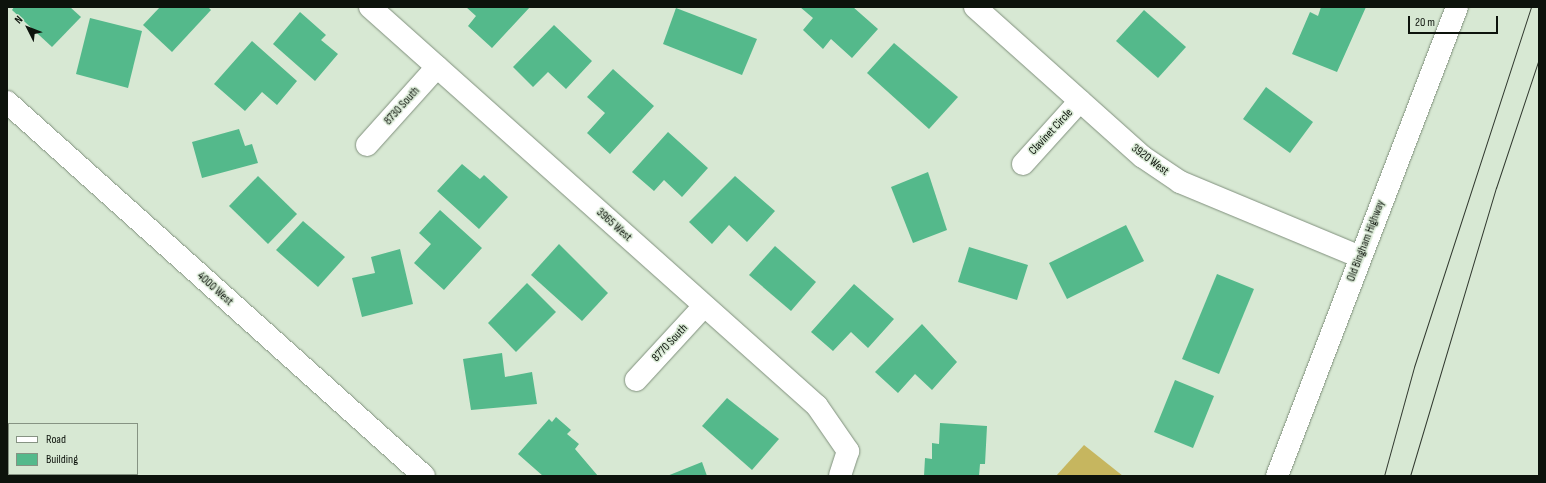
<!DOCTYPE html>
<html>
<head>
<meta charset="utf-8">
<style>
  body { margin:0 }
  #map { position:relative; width:1546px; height:483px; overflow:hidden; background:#d7e8d3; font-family:"Sofia Sans Condensed",sans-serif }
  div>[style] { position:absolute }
  .green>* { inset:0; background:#c6b65f }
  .building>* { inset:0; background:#54b98b }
  .roads { filter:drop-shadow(0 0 1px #80907d) drop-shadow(0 0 1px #80907d) }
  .minor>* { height:22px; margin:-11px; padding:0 11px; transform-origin:11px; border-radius:11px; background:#fff }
  .major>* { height:22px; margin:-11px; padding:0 11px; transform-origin:11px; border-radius:11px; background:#fff }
  .tram>* { height:1px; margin:-0.5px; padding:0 0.5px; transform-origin:0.5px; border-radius:0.5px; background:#31392f }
  span { translate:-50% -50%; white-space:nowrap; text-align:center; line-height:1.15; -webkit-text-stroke:3px #d7e8d3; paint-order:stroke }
  .street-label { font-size:12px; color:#0d130c }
  .frame { position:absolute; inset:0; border:8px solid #0d130c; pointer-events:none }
  .legend { position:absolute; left:8px; top:423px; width:130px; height:52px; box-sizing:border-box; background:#d7e8d3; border:1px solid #869383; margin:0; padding:5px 7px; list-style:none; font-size:12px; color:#0d130c }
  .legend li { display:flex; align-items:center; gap:8px; height:20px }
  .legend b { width:20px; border:1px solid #869383 }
  .north { position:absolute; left:8px; top:8px; width:40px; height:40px; -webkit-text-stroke:3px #d7e8d3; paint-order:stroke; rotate:312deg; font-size:11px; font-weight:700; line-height:16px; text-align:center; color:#0d130c }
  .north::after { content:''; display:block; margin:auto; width:14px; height:18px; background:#0d130c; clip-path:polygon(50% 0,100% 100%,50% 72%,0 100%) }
  .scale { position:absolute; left:1408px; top:16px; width:90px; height:18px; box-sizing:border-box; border:2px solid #0d130c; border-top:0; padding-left:5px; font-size:12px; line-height:14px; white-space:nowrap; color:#0d130c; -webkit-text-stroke:3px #d7e8d3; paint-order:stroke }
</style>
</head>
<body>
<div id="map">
  <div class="green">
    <i style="clip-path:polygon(1084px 445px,1123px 476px,1056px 476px)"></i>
  </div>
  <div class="building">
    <i style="clip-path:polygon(14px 7px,70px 7px,81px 17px,52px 47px,12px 10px)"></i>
    <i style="clip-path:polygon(160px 7px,208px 7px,211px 10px,172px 52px,143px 25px)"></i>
    <i style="clip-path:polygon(466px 7px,530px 7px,492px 48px,468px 26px,476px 16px)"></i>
    <i style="clip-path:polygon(800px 7px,853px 7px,878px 29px,852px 58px,831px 39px,823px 49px,803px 30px,813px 18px)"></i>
    <i style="clip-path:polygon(1321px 7px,1366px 7px,1337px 72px,1292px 54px,1310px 12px,1318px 16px)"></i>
    <i style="clip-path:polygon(676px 8px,757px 39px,742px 75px,663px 44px)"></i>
    <i style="clip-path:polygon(1144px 10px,1186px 47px,1158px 78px,1116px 41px)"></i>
    <i style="clip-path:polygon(300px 12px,326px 35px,321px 40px,338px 54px,315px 81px,273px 44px)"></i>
    <i style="clip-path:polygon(90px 18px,142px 31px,128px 88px,76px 74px)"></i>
    <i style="clip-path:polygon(554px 25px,592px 61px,566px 89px,548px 72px,533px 87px,513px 67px)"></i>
    <i style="clip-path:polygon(252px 41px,297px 81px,277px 105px,262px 92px,245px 111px,214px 84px)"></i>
    <i style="clip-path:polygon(894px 43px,958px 97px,929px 129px,867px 73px)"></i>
    <i style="clip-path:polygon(613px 69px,654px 106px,610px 154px,587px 133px,605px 113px,587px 97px)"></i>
    <i style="clip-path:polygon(1266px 87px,1313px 122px,1290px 153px,1243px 119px)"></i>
    <i style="clip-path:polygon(239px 129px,245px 146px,252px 144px,258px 163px,202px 178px,192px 142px)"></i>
    <i style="clip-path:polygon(668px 132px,708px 168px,682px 197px,664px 180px,654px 191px,632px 172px)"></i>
    <i style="clip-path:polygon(462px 164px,480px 179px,484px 175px,508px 197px,479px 229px,437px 191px)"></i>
    <i style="clip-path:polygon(928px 172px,947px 230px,913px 243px,891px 187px)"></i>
    <i style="clip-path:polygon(258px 176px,297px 214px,268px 244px,229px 206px)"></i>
    <i style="clip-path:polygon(735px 176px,775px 211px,747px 242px,729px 225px,712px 244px,689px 222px)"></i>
    <i style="clip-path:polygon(440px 210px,482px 248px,444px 290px,414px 263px,431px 244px,419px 233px)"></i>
    <i style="clip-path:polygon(303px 221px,345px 257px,318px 287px,276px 250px)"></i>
    <i style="clip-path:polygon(1126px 225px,1144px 261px,1067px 299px,1049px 263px)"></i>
    <i style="clip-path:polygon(559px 244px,608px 293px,582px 321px,531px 275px)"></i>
    <i style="clip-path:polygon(775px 246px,816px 282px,791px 311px,749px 275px)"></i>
    <i style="clip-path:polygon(969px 247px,1028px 265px,1017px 300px,958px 282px)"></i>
    <i style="clip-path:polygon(400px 249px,413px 304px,362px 317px,352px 278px,375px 273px,371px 257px)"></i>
    <i style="clip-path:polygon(1217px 274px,1254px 289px,1219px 374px,1182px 359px)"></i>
    <i style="clip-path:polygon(527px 283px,556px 312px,516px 352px,488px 323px)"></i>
    <i style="clip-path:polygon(854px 284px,894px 319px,868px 348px,851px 332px,833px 351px,811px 332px)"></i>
    <i style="clip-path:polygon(922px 324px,957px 362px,932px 390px,915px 374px,898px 393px,875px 372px)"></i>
    <i style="clip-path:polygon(502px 353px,505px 377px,532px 372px,537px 404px,471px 410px,463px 359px)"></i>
    <i style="clip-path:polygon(1175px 380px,1214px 396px,1193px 448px,1154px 432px)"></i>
    <i style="clip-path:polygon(727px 398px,779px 439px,752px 470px,702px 426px)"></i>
    <i style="clip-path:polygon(556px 417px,571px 430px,567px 434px,579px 444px,575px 449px,598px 476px,543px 476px,518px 454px,549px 419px,552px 422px)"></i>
    <i style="clip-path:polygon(940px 423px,987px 426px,985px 464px,980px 464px,979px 476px,924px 476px,925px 458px,932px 459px,932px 443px,939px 444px)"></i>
    <i style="clip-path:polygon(702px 462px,707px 476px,667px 476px)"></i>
  </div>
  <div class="roads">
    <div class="minor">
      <i style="left:370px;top:7px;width:599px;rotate:41.75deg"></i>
      <i style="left:817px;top:406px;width:55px;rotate:55.4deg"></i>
      <i style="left:848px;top:451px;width:26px;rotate:108deg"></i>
      <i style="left:975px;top:7px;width:225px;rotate:41.8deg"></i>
      <i style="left:1143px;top:157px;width:45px;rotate:34deg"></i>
      <i style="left:1180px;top:182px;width:195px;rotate:22.6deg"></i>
      <i style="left:367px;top:145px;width:105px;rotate:-48.1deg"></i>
      <i style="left:1023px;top:164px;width:85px;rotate:-47.9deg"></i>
      <i style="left:636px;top:380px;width:100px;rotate:-47.4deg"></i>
      <i style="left:1277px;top:476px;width:502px;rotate:-69deg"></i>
    </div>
    <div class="major">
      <i style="left:7px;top:102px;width:560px;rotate:41.89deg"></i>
    </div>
  </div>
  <div class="tram">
    <i style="left:1384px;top:476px;width:113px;rotate:-74.6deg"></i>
    <i style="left:1414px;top:367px;width:379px;rotate:-72deg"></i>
    <i style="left:1410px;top:476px;width:301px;rotate:-73.4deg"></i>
    <i style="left:1496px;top:188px;width:136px;rotate:-71.6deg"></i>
  </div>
  <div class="street-label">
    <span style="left:402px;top:106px;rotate:-48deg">8730 South</span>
    <span style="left:1051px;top:132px;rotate:-47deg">Clavinet Circle</span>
    <span style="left:1150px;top:160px;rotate:37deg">3920 West</span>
    <span style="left:614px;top:225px;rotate:42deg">3965 West</span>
    <span style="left:1366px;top:241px;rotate:-69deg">Old Bingham Highway</span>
    <span style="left:215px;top:289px;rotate:42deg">4000 West</span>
    <span style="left:670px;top:343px;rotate:-47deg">8770 South</span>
  </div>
  <div class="frame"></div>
  <ul class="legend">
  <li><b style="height:5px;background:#fff"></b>Road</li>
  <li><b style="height:11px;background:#54b98b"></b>Building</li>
  </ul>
  <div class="north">N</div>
  <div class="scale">20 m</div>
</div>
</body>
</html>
